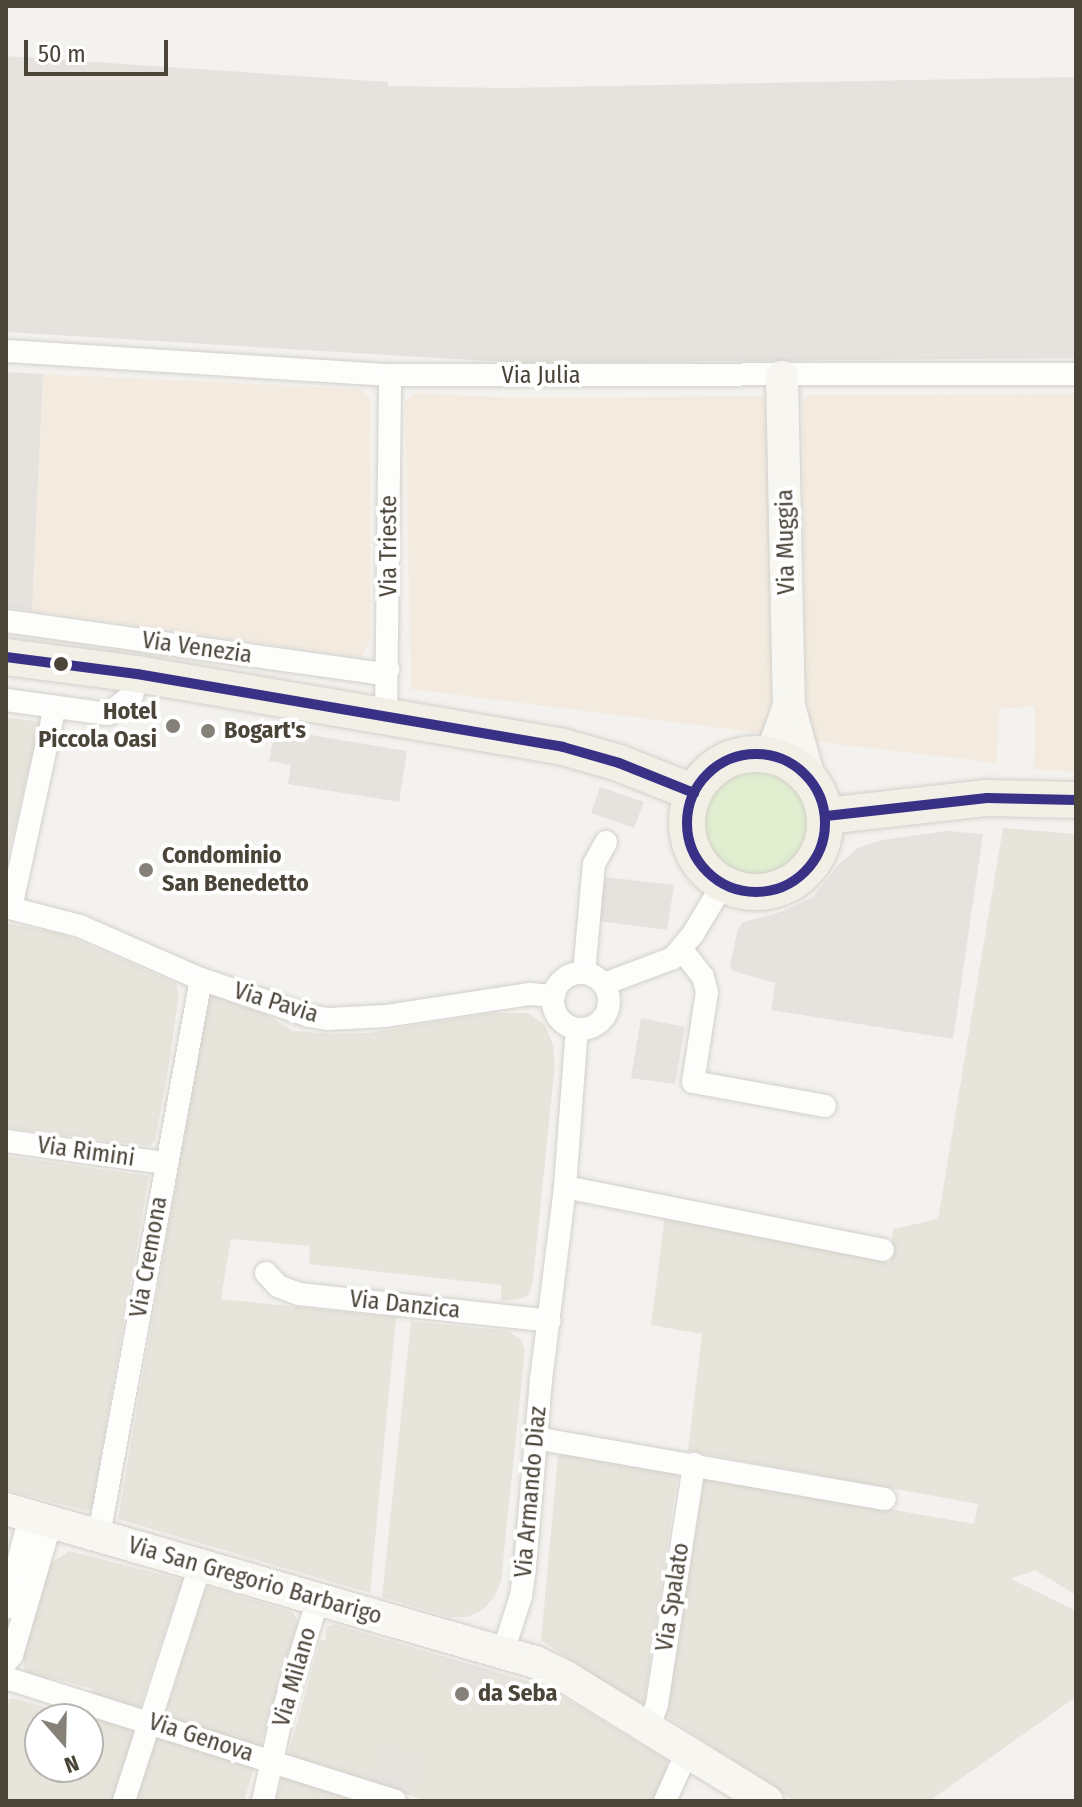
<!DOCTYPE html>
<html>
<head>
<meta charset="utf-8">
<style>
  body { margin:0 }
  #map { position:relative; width:1082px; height:1807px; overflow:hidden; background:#f4f2ee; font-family:"Fira Sans Condensed",sans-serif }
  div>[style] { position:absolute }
  .residential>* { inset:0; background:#e7e4dc }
  .commercial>* { inset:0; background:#f3ebdf }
  .industrial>* { inset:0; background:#e6e2de }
  .green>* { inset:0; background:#e1eecf }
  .round { border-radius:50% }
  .parking>* { inset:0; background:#e6e3df }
  .roads { filter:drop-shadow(0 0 2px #d2d0cb) drop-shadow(0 0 2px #d2d0cb) }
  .street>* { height:22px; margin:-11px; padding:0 11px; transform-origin:11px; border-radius:11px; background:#fdfdfc }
  .street>.ring { margin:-11px; padding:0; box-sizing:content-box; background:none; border:22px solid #fdfdfc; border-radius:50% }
  .secondary>* { height:32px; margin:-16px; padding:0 16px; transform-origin:16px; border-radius:16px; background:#f7f6f1 }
  .primary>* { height:36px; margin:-18px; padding:0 18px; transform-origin:18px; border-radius:18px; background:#f2efe6 }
  .primary>.ring { margin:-18px; padding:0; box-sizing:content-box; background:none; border:36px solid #f2efe6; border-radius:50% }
  .bus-1>* { height:10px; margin:-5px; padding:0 5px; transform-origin:5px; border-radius:5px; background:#393185 }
  .bus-1>.ring { margin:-5px; padding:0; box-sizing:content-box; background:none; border:10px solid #393185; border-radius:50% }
  .dots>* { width:22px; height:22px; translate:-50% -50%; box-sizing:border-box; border:4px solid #fff; border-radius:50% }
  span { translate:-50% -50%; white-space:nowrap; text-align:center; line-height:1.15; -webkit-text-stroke:8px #fff; paint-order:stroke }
  .street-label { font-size:24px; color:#4b4439 }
  .poi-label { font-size:24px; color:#4b4439; font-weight:700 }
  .right { translate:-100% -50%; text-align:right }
  .left { translate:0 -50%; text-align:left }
  .frame { position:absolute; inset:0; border:8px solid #4b4439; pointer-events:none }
  .north { position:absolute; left:24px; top:1703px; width:80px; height:80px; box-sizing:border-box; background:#fff; border:2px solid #b7b4b0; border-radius:50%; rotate:160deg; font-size:22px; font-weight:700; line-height:32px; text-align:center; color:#4b4439 }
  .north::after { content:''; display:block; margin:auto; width:28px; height:36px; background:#868178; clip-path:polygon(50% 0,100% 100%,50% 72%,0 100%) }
  .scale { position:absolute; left:24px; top:40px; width:144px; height:36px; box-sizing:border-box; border:4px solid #4b4439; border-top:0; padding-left:10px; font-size:24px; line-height:28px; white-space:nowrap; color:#4b4439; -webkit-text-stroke:6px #fff; paint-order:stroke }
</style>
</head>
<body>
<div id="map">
  <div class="residential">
    <i style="clip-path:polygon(6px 717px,40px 722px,6px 864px)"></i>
    <i style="clip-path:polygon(1003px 828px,1076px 834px,1076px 1595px,1035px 1570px,1011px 1579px,1076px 1611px,1076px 1697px,929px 1801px,794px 1801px,666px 1716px,704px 1480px,708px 1477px,974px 1524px,978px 1504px,688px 1451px,702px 1334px,651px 1325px,665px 1216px,890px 1263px,893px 1229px,938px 1219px)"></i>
    <i style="clip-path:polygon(6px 923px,63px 934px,176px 983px,179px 995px,169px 1064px,155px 1141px,149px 1146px,6px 1128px)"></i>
    <i style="clip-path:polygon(209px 994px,269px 1016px,293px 1031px,333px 1034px,369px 1033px,489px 1013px,528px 1013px,545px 1025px,553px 1045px,555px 1064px,533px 1279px,530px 1293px,524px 1298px,501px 1301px,501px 1285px,309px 1264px,310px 1246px,231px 1239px,221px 1299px,396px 1317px,370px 1593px,118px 1519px)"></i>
    <i style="clip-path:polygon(6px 1156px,149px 1176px,92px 1508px,88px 1511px,6px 1490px)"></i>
    <i style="clip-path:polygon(411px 1321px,508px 1331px,521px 1340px,525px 1350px,501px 1581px,494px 1598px,482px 1610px,467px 1617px,449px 1617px,382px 1597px)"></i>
    <i style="clip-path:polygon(563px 1451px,678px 1472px,643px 1710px,541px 1640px,558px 1456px)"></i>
    <i style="clip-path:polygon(69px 1551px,183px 1580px,139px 1709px,92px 1695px,93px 1689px,48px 1677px,46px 1682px,33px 1678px,24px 1669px,23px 1657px,50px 1564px)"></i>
    <i style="clip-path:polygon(209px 1587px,292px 1612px,298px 1621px,260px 1747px,164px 1717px,205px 1590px)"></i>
    <i style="clip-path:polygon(333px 1624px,547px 1687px,667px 1760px,667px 1772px,655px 1801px,427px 1801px,288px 1755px,320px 1641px,326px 1639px,326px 1628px)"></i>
    <i style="clip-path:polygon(evenodd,12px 1698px,83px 1718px,84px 1714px,135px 1730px,112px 1801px,6px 1801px,6px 1701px,12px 1698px,40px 1719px,88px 1719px,88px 1767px,40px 1767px,40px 1719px)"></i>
    <i style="clip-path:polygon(156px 1737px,254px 1768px,244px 1801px,135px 1801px)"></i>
    <i style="clip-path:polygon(283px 1776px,362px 1801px,276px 1801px)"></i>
  </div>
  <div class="commercial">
    <i style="clip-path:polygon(43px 374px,360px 389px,370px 398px,370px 641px,362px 657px,32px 611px)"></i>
    <i style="clip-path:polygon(415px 393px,522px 398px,761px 396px,766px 402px,772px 728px,767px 734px,411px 689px,405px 402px)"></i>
    <i style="clip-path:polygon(1076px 394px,1076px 772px,1034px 769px,1035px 706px,999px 709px,997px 763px,810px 741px,806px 677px,802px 402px,809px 395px)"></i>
  </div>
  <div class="industrial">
    <i style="clip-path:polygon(6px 56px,388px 82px,388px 86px,504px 88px,1076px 77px,1076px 358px,521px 363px,6px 332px)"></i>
    <i style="clip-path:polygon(6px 372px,43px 374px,32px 611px,6px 607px)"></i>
  </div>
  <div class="green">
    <i class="round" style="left:702px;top:769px;width:110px;height:110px"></i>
  </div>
  <div class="parking">
    <i style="clip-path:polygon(275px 729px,407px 751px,399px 802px,288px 784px,291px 765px,269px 761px)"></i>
    <i style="clip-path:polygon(600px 787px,644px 802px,634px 828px,591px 813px)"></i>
    <i style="clip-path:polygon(948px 831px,983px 834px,953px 1039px,771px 1010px,775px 983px,733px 971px,730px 966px,738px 929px,743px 922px,781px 912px,813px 897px,840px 863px,858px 848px,881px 840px)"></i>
    <i style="clip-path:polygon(605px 877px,674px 885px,667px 930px,599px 921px)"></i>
    <i style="clip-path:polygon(641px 1018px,685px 1027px,675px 1084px,631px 1078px)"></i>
    <i style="clip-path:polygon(443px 1657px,496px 1672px,492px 1691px,439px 1680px)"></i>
    <i style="clip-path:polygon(382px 1747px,422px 1759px,412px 1793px,372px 1781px)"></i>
  </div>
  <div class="roads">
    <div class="street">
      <i style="left:6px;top:351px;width:385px;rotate:3.6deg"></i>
      <i style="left:390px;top:375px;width:686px;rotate:-0.08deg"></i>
      <i style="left:6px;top:621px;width:373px;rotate:8deg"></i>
      <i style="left:375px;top:673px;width:14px;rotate:-17deg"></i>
      <i style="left:6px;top:700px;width:103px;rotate:7.8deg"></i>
      <i style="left:108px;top:714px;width:31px;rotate:-38deg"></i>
      <i style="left:132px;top:695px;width:22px;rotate:-77deg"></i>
      <i style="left:386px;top:716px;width:341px;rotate:-89.3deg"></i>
      <i style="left:6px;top:907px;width:76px;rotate:14.4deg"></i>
      <i style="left:80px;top:926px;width:132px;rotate:23.7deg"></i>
      <i style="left:201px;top:979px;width:114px;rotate:18.9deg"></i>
      <i style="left:309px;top:1016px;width:20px;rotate:9deg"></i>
      <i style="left:329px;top:1019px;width:57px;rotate:-3deg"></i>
      <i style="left:386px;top:1016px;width:146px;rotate:-8.7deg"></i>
      <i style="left:530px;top:994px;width:24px;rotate:5deg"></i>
      <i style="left:11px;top:908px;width:206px;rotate:-77.7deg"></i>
      <i style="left:682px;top:950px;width:34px;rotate:52deg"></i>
      <i style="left:703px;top:977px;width:16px;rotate:75deg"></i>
      <i style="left:707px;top:992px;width:91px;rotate:98.8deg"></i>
      <i style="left:693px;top:1082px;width:134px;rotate:10.3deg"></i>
      <i style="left:584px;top:973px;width:109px;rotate:-84.8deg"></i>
      <i style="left:594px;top:864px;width:25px;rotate:-61deg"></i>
      <i class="ring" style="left:553px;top:973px;width:34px;height:34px"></i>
      <i style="left:604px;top:984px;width:74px;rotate:-20.6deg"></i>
      <i style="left:673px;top:958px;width:31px;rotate:-50deg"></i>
      <i style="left:693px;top:934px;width:58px;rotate:-59deg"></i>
      <i style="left:6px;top:1141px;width:161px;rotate:7.9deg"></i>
      <i style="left:565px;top:1187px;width:324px;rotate:11.2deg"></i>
      <i style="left:266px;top:1273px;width:18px;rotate:47deg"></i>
      <i style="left:278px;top:1286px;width:22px;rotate:21deg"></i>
      <i style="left:299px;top:1294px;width:252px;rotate:6.1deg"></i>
      <i style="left:535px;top:1438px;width:355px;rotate:9.9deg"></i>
      <i style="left:99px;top:1535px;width:565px;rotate:-79.6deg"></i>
      <i style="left:6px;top:1608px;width:95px;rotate:-75.4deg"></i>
      <i style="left:503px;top:1652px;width:59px;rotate:-72.2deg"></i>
      <i style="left:521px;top:1596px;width:30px;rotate:-82deg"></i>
      <i style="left:525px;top:1566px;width:187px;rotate:-85.1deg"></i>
      <i style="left:541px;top:1380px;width:194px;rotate:-82.9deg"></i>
      <i style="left:565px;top:1187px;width:158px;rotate:-85.7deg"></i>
      <i style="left:6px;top:1662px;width:9px;rotate:-49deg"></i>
      <i style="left:12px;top:1655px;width:139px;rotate:-73.7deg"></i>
      <i style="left:6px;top:1678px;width:408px;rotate:17.5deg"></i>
      <i style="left:648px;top:1729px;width:27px;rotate:-70deg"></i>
      <i style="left:657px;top:1704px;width:243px;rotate:-81.2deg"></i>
      <i style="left:124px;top:1801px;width:248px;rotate:-72.1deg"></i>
      <i style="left:263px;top:1801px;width:92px;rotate:-77.5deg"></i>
      <i style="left:283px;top:1711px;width:117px;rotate:-72.6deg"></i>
      <i style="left:665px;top:1801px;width:54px;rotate:-65.8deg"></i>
    </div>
    <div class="secondary">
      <i style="left:782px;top:377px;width:329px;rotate:88.8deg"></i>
      <i style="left:789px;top:706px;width:75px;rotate:74.5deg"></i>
      <i style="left:764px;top:754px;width:14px;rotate:-39deg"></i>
      <i style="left:775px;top:745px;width:41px;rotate:-70.3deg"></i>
      <i style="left:6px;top:1509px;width:551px;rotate:16.13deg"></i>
      <i style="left:535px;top:1662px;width:34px;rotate:26deg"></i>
      <i style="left:566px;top:1677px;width:236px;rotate:31.7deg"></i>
    </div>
    <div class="primary">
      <i style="left:6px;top:657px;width:132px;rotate:7.4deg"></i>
      <i style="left:137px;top:674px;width:432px;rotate:9.7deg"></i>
      <i style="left:563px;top:747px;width:58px;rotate:15.9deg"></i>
      <i style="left:619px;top:763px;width:81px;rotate:21.8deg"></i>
      <i class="ring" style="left:687px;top:754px;width:102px;height:102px"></i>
      <i style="left:826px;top:816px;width:162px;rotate:-6.4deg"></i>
      <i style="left:987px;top:798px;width:89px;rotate:1.3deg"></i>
    </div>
  </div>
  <div class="bus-1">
    <i style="left:6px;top:657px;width:132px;rotate:7.4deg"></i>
    <i style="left:137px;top:674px;width:432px;rotate:9.7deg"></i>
    <i style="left:563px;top:747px;width:58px;rotate:15.9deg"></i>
    <i style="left:619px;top:763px;width:81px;rotate:21.8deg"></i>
    <i class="ring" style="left:687px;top:754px;width:128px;height:128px"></i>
    <i style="left:826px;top:816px;width:162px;rotate:-6.4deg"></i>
    <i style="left:987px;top:798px;width:89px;rotate:1.3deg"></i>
  </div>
  <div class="dots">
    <i style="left:61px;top:664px;background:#4b4439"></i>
    <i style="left:173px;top:726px;background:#868178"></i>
    <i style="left:208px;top:731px;background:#868178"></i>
    <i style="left:146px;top:870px;background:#868178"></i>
    <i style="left:462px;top:1694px;background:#868178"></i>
  </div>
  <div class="street-label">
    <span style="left:541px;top:376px">Via Julia</span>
    <span style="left:786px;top:542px;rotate:-91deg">Via Muggia</span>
    <span style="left:389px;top:546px;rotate:-90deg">Via Trieste</span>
    <span style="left:197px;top:648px;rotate:8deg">Via Venezia</span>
    <span style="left:276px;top:1003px;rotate:17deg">Via Pavia</span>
    <span style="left:86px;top:1152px;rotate:8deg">Via Rimini</span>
    <span style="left:149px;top:1257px;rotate:-80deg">Via Cremona</span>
    <span style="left:405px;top:1305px;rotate:6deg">Via Danzica</span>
    <span style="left:531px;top:1492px;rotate:-85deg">Via Armando Diaz</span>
    <span style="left:255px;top:1581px;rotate:16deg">Via San Gregorio Barbarigo</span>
    <span style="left:673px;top:1597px;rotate:-81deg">Via Spalato</span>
    <span style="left:295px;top:1677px;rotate:-74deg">Via Milano</span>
    <span style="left:201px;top:1738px;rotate:18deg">Via Genova</span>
  </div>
  <div class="poi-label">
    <span class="right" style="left:157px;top:726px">Hotel<br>Piccola Oasi</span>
    <span class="left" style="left:224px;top:731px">Bogart's</span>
    <span class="left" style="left:162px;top:870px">Condominio<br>San Benedetto</span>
    <span class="left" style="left:478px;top:1694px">da Seba</span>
  </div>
  <div class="frame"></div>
  <div class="north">N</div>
  <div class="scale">50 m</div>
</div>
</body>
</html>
